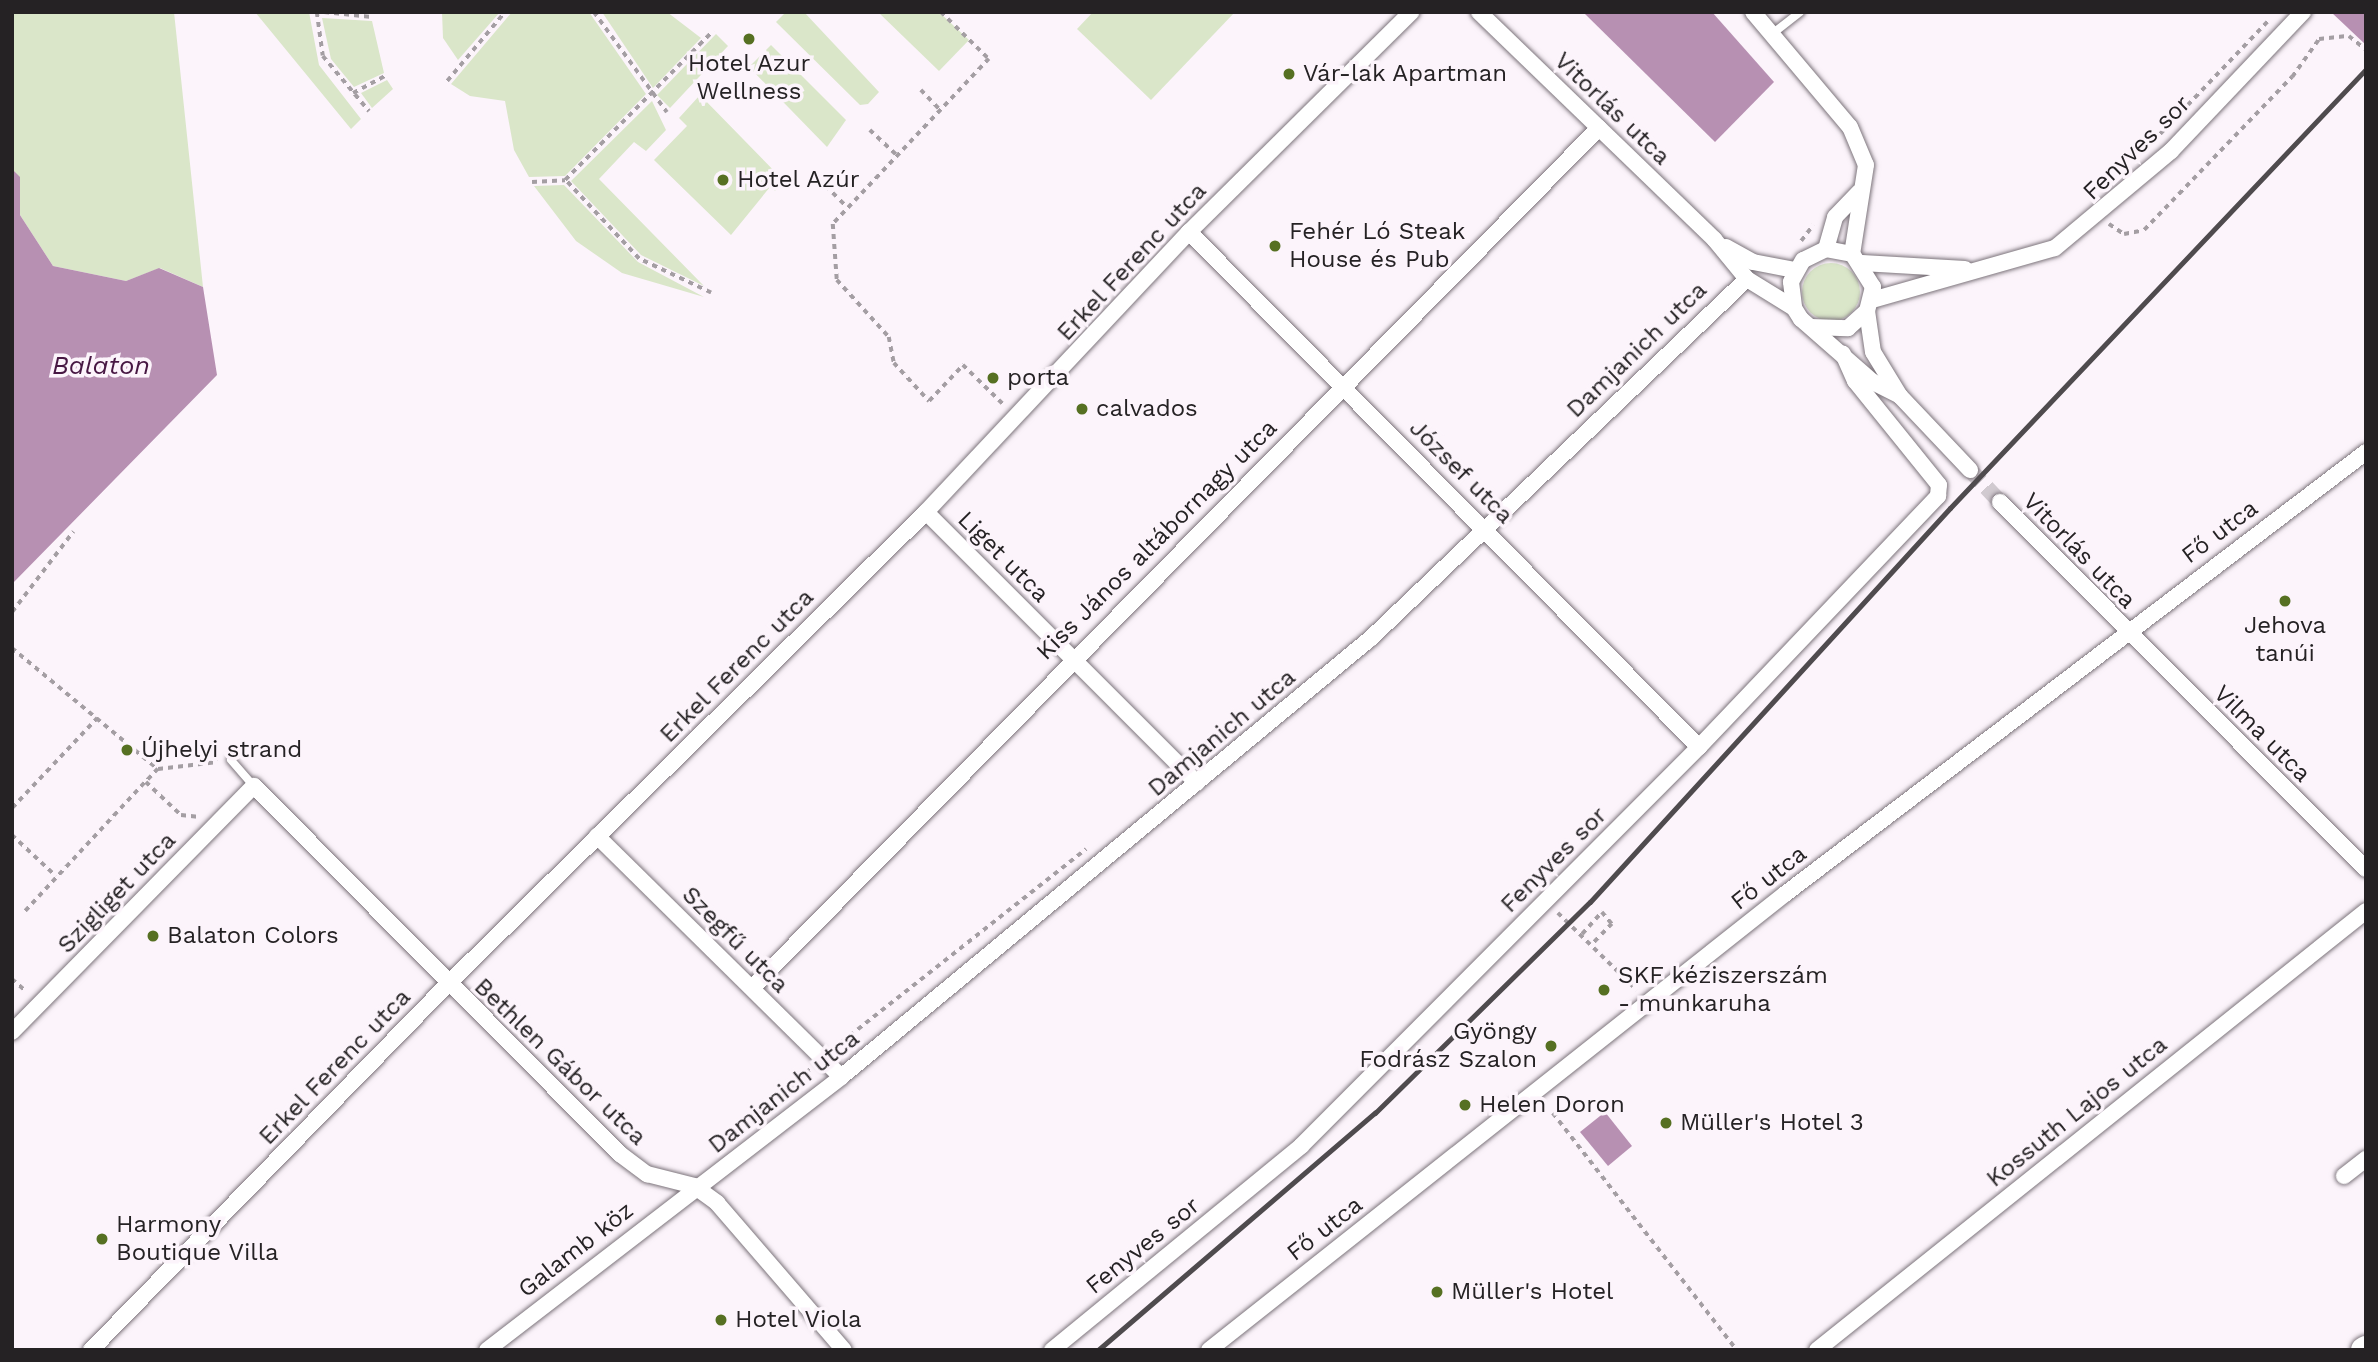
<!DOCTYPE html>
<html>
<head>
<meta charset="utf-8">
<style>
  body { margin:0 }
  #map { position:relative; width:2378px; height:1362px; overflow:hidden; background:#fcf4fb; font-family:"Work Sans",sans-serif }
  div>[style] { position:absolute }
  .green>* { inset:0; background:#dae6c9 }
  .round { border-radius:50% }
  .water>* { inset:0; background:#b790b2 }
  .street-tunnel>* { height:16px; margin-top:-8px; transform-origin:0; background:repeating-linear-gradient(90deg,#d1cad0 0 16px,transparent 0 24px) }
  .path>* { height:3.5px; margin-top:-1.75px; transform-origin:0; background:repeating-linear-gradient(90deg,#a49ea3 0 5px,transparent 0 10px) }
  .roads { filter:drop-shadow(0 0 2px #7c747b) drop-shadow(0 0 2px #7c747b) }
  .lane>* { height:8px; margin:-4px; padding:0 4px; transform-origin:4px; border-radius:4px; background:#fff }
  .street>* { height:16px; margin:-8px; padding:0 8px; transform-origin:8px; border-radius:8px; background:#fff }
  .primary>* { height:26px; margin:-13px; padding:0 13px; transform-origin:13px; border-radius:13px; background:#fff }
  .rail>* { height:5px; margin:-2.5px; padding:0 2.5px; transform-origin:2.5px; border-radius:2.5px; background:#4f4b4e }
  .dots>* { width:19px; height:19px; translate:-50% -50%; box-sizing:border-box; border:4px solid #fcf4fb; border-radius:50% }
  span { translate:-50% -50%; white-space:nowrap; text-align:center; line-height:1.15; -webkit-text-stroke:7px #fcf4fb; paint-order:stroke }
  .poi-label { font-size:24px; color:#252224 }
  .left { translate:0 -50%; text-align:left }
  .right { translate:-100% -50%; text-align:right }
  .street-label { font-size:24px; color:#252224 }
  .water-label { font-size:26px; color:#471743; font-style:italic }
  .frame { position:absolute; inset:0; border:14px solid #252224; pointer-events:none }
</style>
</head>
<body>
<div id="map">
  <div class="green">
    <i style="clip-path:polygon(12px 12px,174px 12px,203px 287px,160px 268px,126px 281px,53px 266px,20px 215px,20px 178px,12px 169px)"></i>
    <i style="clip-path:polygon(255px 12px,309px 12px,319px 65px,361px 119px,351px 129px)"></i>
    <i style="clip-path:polygon(442px 12px,500px 12px,458px 60px,443px 38px)"></i>
    <i style="clip-path:polygon(512px 12px,589px 12px,646px 94px,565px 176px,529px 177px,514px 150px,505px 101px,470px 96px,451px 84px)"></i>
    <i style="clip-path:polygon(602px 12px,667px 12px,701px 38px,653px 88px)"></i>
    <i style="clip-path:polygon(786px 12px,804px 12px,879px 92px,868px 104px,860px 105px,776px 22px)"></i>
    <i style="clip-path:polygon(878px 12px,939px 12px,969px 40px,939px 71px)"></i>
    <i style="clip-path:polygon(1093px 12px,1235px 12px,1151px 100px,1077px 29px)"></i>
    <i style="clip-path:polygon(322px 18px,372px 21px,384px 73px,354px 87px,331px 59px)"></i>
    <i style="clip-path:polygon(716px 34px,728px 46px,670px 108px,657px 95px)"></i>
    <i style="clip-path:polygon(771px 45px,846px 120px,827px 147px,749px 67px)"></i>
    <i style="clip-path:polygon(387px 80px,393px 89px,372px 108px,361px 93px)"></i>
    <i style="clip-path:polygon(700px 95px,784px 181px,775px 191px,770px 187px,731px 235px,654px 160px,687px 126px,679px 118px)"></i>
    <i style="clip-path:polygon(652px 101px,666px 130px,646px 151px,634px 142px,599px 179px,704px 286px,641px 255px,571px 181px)"></i>
    <i style="clip-path:polygon(564px 185px,638px 262px,704px 297px,622px 273px,576px 241px,534px 186px)"></i>
    <i class="round" style="left:1802px;top:263px;width:58px;height:58px"></i>
  </div>
  <div class="water">
    <i style="clip-path:polygon(1583px 12px,1712px 12px,1774px 82px,1715px 142px)"></i>
    <i style="clip-path:polygon(2331px 12px,2366px 12px,2366px 45px)"></i>
    <i style="clip-path:polygon(12px 169px,20px 177px,20px 215px,53px 266px,126px 281px,159px 268px,203px 287px,217px 375px,12px 584px)"></i>
    <i style="clip-path:polygon(1605px 1112px,1632px 1146px,1608px 1166px,1580px 1132px)"></i>
  </div>
  <div class="street-tunnel">
    <i style="left:1970px;top:470px;width:44px;rotate:46.8deg"></i>
  </div>
  <div class="path">
    <i style="left:317px;top:12px;width:44px;rotate:82.2deg"></i>
    <i style="left:323px;top:56px;width:72px;rotate:50.1deg"></i>
    <i style="left:324px;top:12px;width:48px;rotate:5.9deg"></i>
    <i style="left:594px;top:12px;width:124px;rotate:53.9deg"></i>
    <i style="left:941px;top:12px;width:67px;rotate:44.4deg"></i>
    <i style="left:989px;top:59px;width:227px;rotate:133.4deg"></i>
    <i style="left:833px;top:224px;width:56px;rotate:85.9deg"></i>
    <i style="left:837px;top:280px;width:77px;rotate:47.6deg"></i>
    <i style="left:889px;top:337px;width:26px;rotate:79deg"></i>
    <i style="left:894px;top:363px;width:52px;rotate:47.4deg"></i>
    <i style="left:929px;top:401px;width:50px;rotate:-46.6deg"></i>
    <i style="left:963px;top:365px;width:56px;rotate:44.3deg"></i>
    <i style="left:447px;top:81px;width:90px;rotate:-50deg"></i>
    <i style="left:921px;top:90px;width:28px;rotate:46deg"></i>
    <i style="left:353px;top:93px;width:36px;rotate:-28deg"></i>
    <i style="left:870px;top:130px;width:37px;rotate:43deg"></i>
    <i style="left:2160px;top:134px;width:156px;rotate:-46.3deg"></i>
    <i style="left:532px;top:182px;width:33px;rotate:-3deg"></i>
    <i style="left:826px;top:186px;width:30px;rotate:45deg"></i>
    <i style="left:2109px;top:224px;width:18px;rotate:34deg"></i>
    <i style="left:2124px;top:234px;width:20px;rotate:-11deg"></i>
    <i style="left:2144px;top:230px;width:213px;rotate:-46deg"></i>
    <i style="left:2292px;top:77px;width:47px;rotate:-54.6deg"></i>
    <i style="left:2319px;top:39px;width:30px;rotate:-6deg"></i>
    <i style="left:2349px;top:36px;width:22px;rotate:39deg"></i>
    <i style="left:1801px;top:241px;width:20px;rotate:-53deg"></i>
    <i style="left:711px;top:293px;width:80px;rotate:-154.7deg"></i>
    <i style="left:639px;top:259px;width:108px;rotate:-133.1deg"></i>
    <i style="left:565px;top:180px;width:210px;rotate:-45.2deg"></i>
    <i style="left:12px;top:612px;width:101px;rotate:-52.7deg"></i>
    <i style="left:12px;top:648px;width:190px;rotate:39.7deg"></i>
    <i style="left:158px;top:769px;width:18px;rotate:133deg"></i>
    <i style="left:146px;top:782px;width:48px;rotate:43.3deg"></i>
    <i style="left:181px;top:815px;width:19px;rotate:6deg"></i>
    <i style="left:158px;top:769px;width:60px;rotate:-6.7deg"></i>
    <i style="left:12px;top:808px;width:124px;rotate:-46.6deg"></i>
    <i style="left:12px;top:835px;width:60px;rotate:43deg"></i>
    <i style="left:25px;top:911px;width:176px;rotate:-47.1deg"></i>
    <i style="left:1558px;top:913px;width:110px;rotate:44.3deg"></i>
    <i style="left:1582px;top:934px;width:30px;rotate:-48deg"></i>
    <i style="left:1602px;top:912px;width:16px;rotate:50deg"></i>
    <i style="left:1612px;top:924px;width:28px;rotate:134deg"></i>
    <i style="left:12px;top:979px;width:18px;rotate:41deg"></i>
    <i style="left:834px;top:1048px;width:321px;rotate:-38.3deg"></i>
    <i style="left:770px;top:1108px;width:56px;rotate:-44.3deg"></i>
    <i style="left:1553px;top:1113px;width:300px;rotate:52.2deg"></i>
  </div>
  <div class="roads">
    <div class="lane">
      <i style="left:1772px;top:34px;width:36px;rotate:-38deg"></i>
      <i style="left:231px;top:760px;width:35px;rotate:49deg"></i>
    </div>
    <div class="street">
      <i style="left:1479px;top:12px;width:327px;rotate:44deg"></i>
      <i style="left:1714px;top:239px;width:52px;rotate:50.5deg"></i>
      <i style="left:1747px;top:279px;width:55px;rotate:31.7deg"></i>
      <i style="left:1753px;top:12px;width:150px;rotate:49.9deg"></i>
      <i style="left:1850px;top:127px;width:41px;rotate:67.2deg"></i>
      <i style="left:1866px;top:165px;width:90px;rotate:98.9deg"></i>
      <i style="left:1189px;top:232px;width:725px;rotate:45.28deg"></i>
      <i style="left:1726px;top:247px;width:31px;rotate:29deg"></i>
      <i style="left:1753px;top:262px;width:43px;rotate:10.8deg"></i>
      <i style="left:1826px;top:249px;width:33px;rotate:-74deg"></i>
      <i style="left:1835px;top:217px;width:35px;rotate:-46deg"></i>
      <i style="left:1862px;top:263px;width:103px;rotate:3.3deg"></i>
      <i style="left:1872px;top:300px;width:190px;rotate:-15.9deg"></i>
      <i style="left:2055px;top:248px;width:151px;rotate:-39.9deg"></i>
      <i style="left:2171px;top:151px;width:192px;rotate:-46.5deg"></i>
      <i style="left:1867px;top:311px;width:41px;rotate:81.7deg"></i>
      <i style="left:1873px;top:352px;width:52px;rotate:58.5deg"></i>
      <i style="left:1900px;top:396px;width:102px;rotate:46.6deg"></i>
      <i style="left:1811px;top:327px;width:37px;rotate:2deg"></i>
      <i style="left:1848px;top:328px;width:25px;rotate:-42deg"></i>
      <i style="left:1867px;top:311px;width:25px;rotate:-76deg"></i>
      <i style="left:1873px;top:287px;width:39px;rotate:-122deg"></i>
      <i style="left:1852px;top:254px;width:26px;rotate:-169deg"></i>
      <i style="left:1826px;top:249px;width:25px;rotate:154deg"></i>
      <i style="left:1803px;top:260px;width:25px;rotate:119deg"></i>
      <i style="left:1791px;top:282px;width:26px;rotate:83deg"></i>
      <i style="left:1794px;top:308px;width:13px;rotate:58deg"></i>
      <i style="left:1801px;top:319px;width:96px;rotate:41.2deg"></i>
      <i style="left:1873px;top:382px;width:30px;rotate:27deg"></i>
      <i style="left:2000px;top:502px;width:518px;rotate:45.08deg"></i>
      <i style="left:926px;top:512px;width:383px;rotate:45deg"></i>
      <i style="left:597px;top:836px;width:343px;rotate:44.6deg"></i>
      <i style="left:752px;top:988px;width:1207px;rotate:-45.44deg"></i>
      <i style="left:12px;top:1032px;width:345px;rotate:-45.5deg"></i>
      <i style="left:254px;top:786px;width:519px;rotate:45.16deg"></i>
      <i style="left:620px;top:1154px;width:34px;rotate:37deg"></i>
      <i style="left:647px;top:1174px;width:49px;rotate:14.3deg"></i>
      <i style="left:694px;top:1186px;width:29px;rotate:36deg"></i>
      <i style="left:717px;top:1203px;width:194px;rotate:49.2deg"></i>
      <i style="left:2344px;top:1176px;width:28px;rotate:-38deg"></i>
      <i style="left:91px;top:1350px;width:510px;rotate:-45.72deg"></i>
      <i style="left:447px;top:985px;width:673px;rotate:-44.64deg"></i>
      <i style="left:926px;top:512px;width:384px;rotate:-46.8deg"></i>
      <i style="left:1189px;top:232px;width:313px;rotate:-44.7deg"></i>
      <i style="left:487px;top:1350px;width:447px;rotate:-37.6deg"></i>
      <i style="left:841px;top:1077px;width:688px;rotate:-39.64deg"></i>
      <i style="left:1371px;top:638px;width:520px;rotate:-43.68deg"></i>
      <i style="left:1052px;top:1350px;width:322px;rotate:-39.3deg"></i>
      <i style="left:1301px;top:1146px;width:564px;rotate:-45.07deg"></i>
      <i style="left:1699px;top:747px;width:347px;rotate:-46.4deg"></i>
      <i style="left:1938px;top:496px;width:11px;rotate:-85deg"></i>
      <i style="left:1939px;top:485px;width:134px;rotate:-128.9deg"></i>
      <i style="left:1855px;top:381px;width:30px;rotate:-114deg"></i>
      <i style="left:1209px;top:1350px;width:735px;rotate:-38.37deg"></i>
      <i style="left:1785px;top:894px;width:730px;rotate:-37.26deg"></i>
      <i style="left:1817px;top:1350px;width:703px;rotate:-38.65deg"></i>
    </div>
    <div class="primary">
      <i style="left:2364px;top:1350px;width:2px;rotate:-27deg"></i>
    </div>
  </div>
  <div class="rail">
    <i style="left:1098px;top:1350px;width:365px;rotate:-40.6deg"></i>
    <i style="left:1375px;top:1113px;width:301px;rotate:-44.5deg"></i>
    <i style="left:1590px;top:902px;width:534px;rotate:-47.58deg"></i>
    <i style="left:1950px;top:508px;width:605px;rotate:-46.54deg"></i>
  </div>
  <div class="dots">
    <i style="left:749px;top:39px;background:#567022"></i>
    <i style="left:1289px;top:74px;background:#567022"></i>
    <i style="left:723px;top:180px;background:#567022"></i>
    <i style="left:1275px;top:246px;background:#567022"></i>
    <i style="left:993px;top:378px;background:#567022"></i>
    <i style="left:1082px;top:409px;background:#567022"></i>
    <i style="left:2285px;top:601px;background:#567022"></i>
    <i style="left:127px;top:750px;background:#567022"></i>
    <i style="left:153px;top:936px;background:#567022"></i>
    <i style="left:1604px;top:990px;background:#567022"></i>
    <i style="left:1551px;top:1046px;background:#567022"></i>
    <i style="left:1465px;top:1105px;background:#567022"></i>
    <i style="left:1666px;top:1123px;background:#567022"></i>
    <i style="left:102px;top:1239px;background:#567022"></i>
    <i style="left:1437px;top:1292px;background:#567022"></i>
    <i style="left:721px;top:1320px;background:#567022"></i>
  </div>
  <div class="poi-label">
    <span style="left:749px;top:78px">Hotel Azur<br>Wellness</span>
    <span class="left" style="left:1303px;top:74px">Vár-lak Apartman</span>
    <span class="left" style="left:737px;top:180px">Hotel Azúr</span>
    <span class="left" style="left:1289px;top:246px">Fehér Ló Steak<br>House és Pub</span>
    <span class="left" style="left:1007px;top:378px">porta</span>
    <span class="left" style="left:1096px;top:409px">calvados</span>
    <span style="left:2285px;top:640px">Jehova<br>tanúi</span>
    <span class="left" style="left:141px;top:750px">Újhelyi strand</span>
    <span class="left" style="left:167px;top:936px">Balaton Colors</span>
    <span class="left" style="left:1618px;top:990px">SKF kéziszerszám<br>- munkaruha</span>
    <span class="right" style="left:1537px;top:1046px">Gyöngy<br>Fodrász Szalon</span>
    <span class="left" style="left:1479px;top:1105px">Helen Doron</span>
    <span class="left" style="left:1680px;top:1123px">Müller's Hotel 3</span>
    <span class="left" style="left:116px;top:1239px">Harmony<br>Boutique Villa</span>
    <span class="left" style="left:1451px;top:1292px">Müller's Hotel</span>
    <span class="left" style="left:735px;top:1320px">Hotel Viola</span>
  </div>
  <div class="street-label">
    <span style="left:1612px;top:109px;rotate:44deg">Vitorlás utca</span>
    <span style="left:2137px;top:148px;rotate:-44deg">Fenyves sor</span>
    <span style="left:1132px;top:262px;rotate:-47deg">Erkel Ferenc utca</span>
    <span style="left:1637px;top:350px;rotate:-44deg">Damjanich utca</span>
    <span style="left:1461px;top:472px;rotate:45deg">József utca</span>
    <span style="left:2220px;top:532px;rotate:-37deg">Fő utca</span>
    <span style="left:1157px;top:540px;rotate:-45deg">Kiss János altábornagy utca</span>
    <span style="left:2079px;top:551px;rotate:46deg">Vitorlás utca</span>
    <span style="left:1003px;top:557px;rotate:45deg">Liget utca</span>
    <span style="left:737px;top:666px;rotate:-45deg">Erkel Ferenc utca</span>
    <span style="left:1222px;top:733px;rotate:-40deg">Damjanich utca</span>
    <span style="left:2262px;top:734px;rotate:45deg">Vilma utca</span>
    <span style="left:1554px;top:860px;rotate:-45deg">Fenyves sor</span>
    <span style="left:1769px;top:878px;rotate:-38deg">Fő utca</span>
    <span style="left:117px;top:893px;rotate:-46deg">Szigliget utca</span>
    <span style="left:735px;top:940px;rotate:45deg">Szegfű utca</span>
    <span style="left:560px;top:1062px;rotate:44deg">Bethlen Gábor utca</span>
    <span style="left:335px;top:1067px;rotate:-46deg">Erkel Ferenc utca</span>
    <span style="left:784px;top:1092px;rotate:-38deg">Damjanich utca</span>
    <span style="left:2077px;top:1112px;rotate:-39deg">Kossuth Lajos utca</span>
    <span style="left:1325px;top:1229px;rotate:-38deg">Fő utca</span>
    <span style="left:1143px;top:1246px;rotate:-39deg">Fenyves sor</span>
    <span style="left:576px;top:1250px;rotate:-38deg">Galamb köz</span>
  </div>
  <div class="water-label">
    <span style="left:101px;top:366px">Balaton</span>
  </div>
  <div class="frame"></div>
</div>
</body>
</html>
